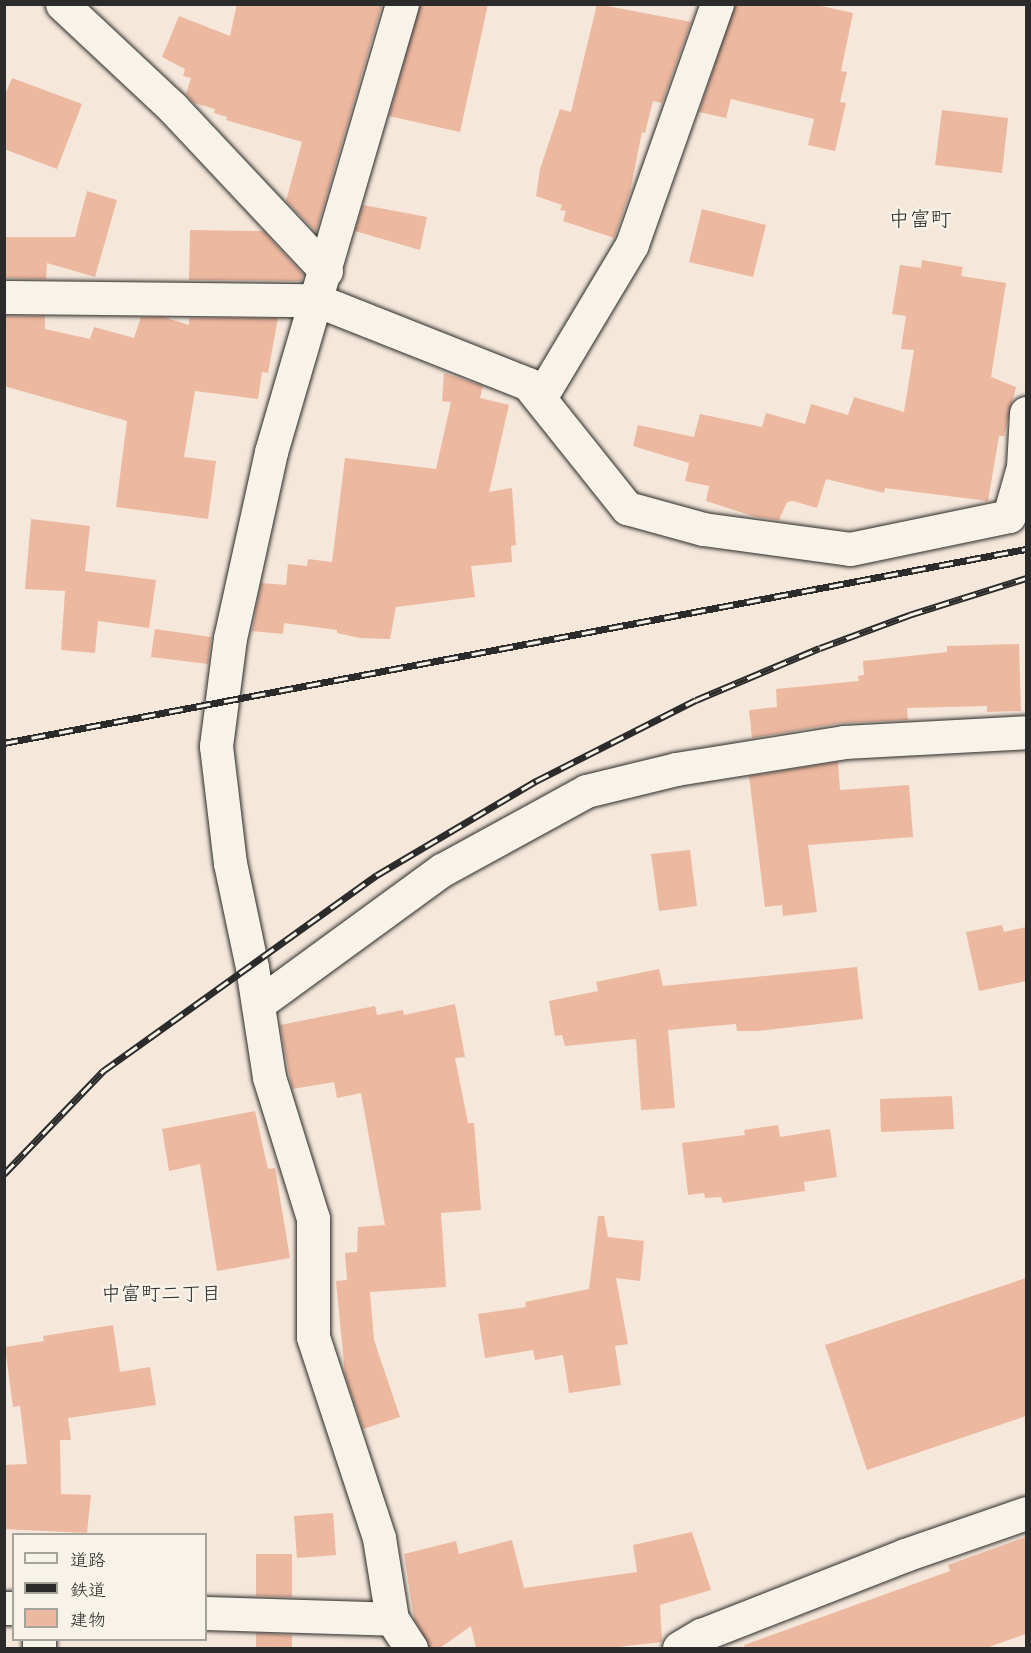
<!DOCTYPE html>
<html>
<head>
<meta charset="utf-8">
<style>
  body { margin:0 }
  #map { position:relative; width:1031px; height:1653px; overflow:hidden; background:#f5e7da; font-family:"Patrick Hand","Klee One",sans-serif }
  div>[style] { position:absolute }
  .building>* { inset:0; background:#edb8a0 }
  .roads { filter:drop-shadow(0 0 2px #2b2b2b) drop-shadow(0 0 2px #2b2b2b) }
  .minor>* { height:33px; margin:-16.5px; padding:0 16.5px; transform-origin:16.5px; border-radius:16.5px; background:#f7f3e8 }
  .rail>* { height:7px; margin-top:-3.5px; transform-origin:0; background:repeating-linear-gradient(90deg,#f7f3e8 0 14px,#2b2b2b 0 28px); box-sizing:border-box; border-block:2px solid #2b2b2b }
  span { translate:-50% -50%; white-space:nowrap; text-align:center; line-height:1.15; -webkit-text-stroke:5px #f7f3e8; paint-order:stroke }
  .neighbourhood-label { font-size:20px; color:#2b2b2b }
  .quarter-label { font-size:21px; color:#2b2b2b }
  .frame { position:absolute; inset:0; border:6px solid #2b2b2b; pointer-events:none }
  .legend { position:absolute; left:12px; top:1533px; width:195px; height:108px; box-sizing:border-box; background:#f7f3e8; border:2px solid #a5a39c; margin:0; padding:8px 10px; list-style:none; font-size:18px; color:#2b2b2b }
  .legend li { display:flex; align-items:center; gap:12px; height:30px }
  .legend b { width:30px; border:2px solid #a5a39c }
</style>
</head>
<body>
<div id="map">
  <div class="building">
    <i style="clip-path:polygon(237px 4px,382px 4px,316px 232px,286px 201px,302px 142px,226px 120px,227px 117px,214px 113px,215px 109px,194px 103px,186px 94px,191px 78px,183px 76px,185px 69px,162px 57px,179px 16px,230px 36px)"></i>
    <i style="clip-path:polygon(420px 4px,488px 4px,460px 132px,389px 116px)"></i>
    <i style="clip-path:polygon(597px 4px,691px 22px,662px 103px,653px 101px,645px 133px,642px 132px,630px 192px,614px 238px,563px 221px,566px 211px,560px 210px,562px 205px,536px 196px,540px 169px,560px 109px,571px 112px)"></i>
    <i style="clip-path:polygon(735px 4px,812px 4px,853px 13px,841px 71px,847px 72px,840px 102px,846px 103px,835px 151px,808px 145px,814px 119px,731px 99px,726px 118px,699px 112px)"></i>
    <i style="clip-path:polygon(12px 78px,82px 104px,57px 169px,4px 149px,4px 97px)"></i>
    <i style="clip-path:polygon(942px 110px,1008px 118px,1002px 173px,935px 165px)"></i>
    <i style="clip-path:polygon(87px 191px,117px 200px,95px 277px,47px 263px,46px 279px,4px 278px,4px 237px,75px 237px)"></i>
    <i style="clip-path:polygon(363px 205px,427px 217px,420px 250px,355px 231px)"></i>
    <i style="clip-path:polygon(702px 209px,766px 225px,753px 277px,689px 262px)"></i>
    <i style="clip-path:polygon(190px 230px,263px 231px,303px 274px,301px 281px,189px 280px)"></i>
    <i style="clip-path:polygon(922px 260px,963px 267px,961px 276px,1006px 283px,991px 377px,1016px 387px,1004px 436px,999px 436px,988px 501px,885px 488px,884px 493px,826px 479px,817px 508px,793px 501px,787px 502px,779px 520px,756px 517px,706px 501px,709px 486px,685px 481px,689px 463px,633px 446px,638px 425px,694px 437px,700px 414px,762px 427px,766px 413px,805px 424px,811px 404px,848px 415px,854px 397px,904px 412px,914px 350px,901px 349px,906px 316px,892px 314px,900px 265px,921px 268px)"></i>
    <i style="clip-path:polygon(4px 316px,45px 316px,45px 329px,90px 339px,94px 327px,134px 338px,141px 317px,163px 317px,189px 325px,189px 318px,278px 318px,268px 373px,262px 372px,258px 399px,195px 391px,184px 457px,216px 461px,208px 519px,116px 507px,127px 421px,4px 386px)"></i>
    <i style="clip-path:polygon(444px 373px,483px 386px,480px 398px,509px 405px,489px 492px,512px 488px,516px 545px,511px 546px,512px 562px,471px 566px,475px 597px,396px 607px,390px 639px,360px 638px,337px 633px,337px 630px,284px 623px,283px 634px,252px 631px,261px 583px,286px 585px,288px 564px,307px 566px,308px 559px,332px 562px,345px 458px,436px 469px,451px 402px,442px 401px)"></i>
    <i style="clip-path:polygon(31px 519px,90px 526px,85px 571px,156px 580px,149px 628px,98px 621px,95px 653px,61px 650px,65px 591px,25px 589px)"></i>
    <i style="clip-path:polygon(155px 629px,211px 637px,208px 664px,151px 657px)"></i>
    <i style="clip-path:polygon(1019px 644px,1021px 711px,987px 712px,987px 706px,907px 708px,908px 720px,841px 723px,752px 738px,749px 710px,777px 707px,776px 689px,859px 681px,858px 676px,864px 675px,863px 661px,947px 652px,947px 646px)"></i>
    <i style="clip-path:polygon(838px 762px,840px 790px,909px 785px,913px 837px,808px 845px,817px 912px,783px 916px,782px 905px,765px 907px,749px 776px)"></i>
    <i style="clip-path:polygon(690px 850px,697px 906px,659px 911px,651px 854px)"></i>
    <i style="clip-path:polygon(1002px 925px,1004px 932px,1026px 927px,1026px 981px,979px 991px,966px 932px)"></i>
    <i style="clip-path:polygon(857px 967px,863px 1019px,757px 1031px,737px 1031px,736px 1024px,668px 1030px,675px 1108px,641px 1110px,636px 1039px,565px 1046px,562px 1035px,555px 1036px,549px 1001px,598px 991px,596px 982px,659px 969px,663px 986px)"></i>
    <i style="clip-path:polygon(455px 1004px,465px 1057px,455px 1058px,468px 1123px,474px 1123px,481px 1210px,441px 1213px,446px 1287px,370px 1292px,374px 1340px,400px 1417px,363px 1429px,345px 1375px,336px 1281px,347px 1280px,345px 1253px,357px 1252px,358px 1227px,385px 1225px,361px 1093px,337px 1098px,334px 1082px,292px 1089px,280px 1025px,375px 1006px,377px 1015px,403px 1010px,404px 1015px)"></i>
    <i style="clip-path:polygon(952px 1096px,954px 1129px,881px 1132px,880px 1099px)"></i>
    <i style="clip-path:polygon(255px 1111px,268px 1169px,275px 1168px,290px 1258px,217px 1271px,200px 1164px,169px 1171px,162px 1129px)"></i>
    <i style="clip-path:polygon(778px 1125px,780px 1137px,830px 1129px,837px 1177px,804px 1182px,805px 1191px,723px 1203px,721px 1197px,705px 1198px,704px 1193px,688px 1195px,682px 1143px,745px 1135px,744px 1130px)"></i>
    <i style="clip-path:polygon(598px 1216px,604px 1216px,608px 1237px,644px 1241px,640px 1281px,616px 1278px,628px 1344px,615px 1346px,621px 1385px,569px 1393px,563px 1355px,535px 1360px,533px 1350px,485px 1358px,478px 1314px,526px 1307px,525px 1302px,589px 1289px)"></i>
    <i style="clip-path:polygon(1026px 1278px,1026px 1416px,867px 1470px,825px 1345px)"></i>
    <i style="clip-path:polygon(113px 1325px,120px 1372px,150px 1367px,156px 1405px,68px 1418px,71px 1440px,60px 1440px,61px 1494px,91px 1495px,87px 1533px,4px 1529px,4px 1465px,27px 1464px,20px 1406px,13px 1407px,5px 1347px,44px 1341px,43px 1336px)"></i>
    <i style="clip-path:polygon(333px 1513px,336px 1555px,297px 1558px,294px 1516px)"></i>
    <i style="clip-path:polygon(692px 1532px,711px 1590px,660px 1605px,662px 1642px,608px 1648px,476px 1648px,471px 1626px,440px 1648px,429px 1648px,414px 1619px,404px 1554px,456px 1541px,459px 1554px,512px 1540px,524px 1588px,637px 1572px,633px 1545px)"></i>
    <i style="clip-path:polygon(1026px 1537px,1026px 1634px,986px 1648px,745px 1648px,744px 1645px,950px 1571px,948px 1565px)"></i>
    <i style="clip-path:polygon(256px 1554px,292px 1554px,292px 1597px,256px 1596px)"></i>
    <i style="clip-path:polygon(256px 1633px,292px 1635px,292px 1648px,256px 1648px)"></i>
  </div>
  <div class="roads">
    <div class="minor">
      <i style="left:62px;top:4px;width:151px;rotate:43.1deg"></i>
      <i style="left:172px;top:107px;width:225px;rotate:46.8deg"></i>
      <i style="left:402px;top:4px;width:467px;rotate:106.3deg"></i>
      <i style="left:271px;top:452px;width:190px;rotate:102.4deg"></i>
      <i style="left:230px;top:638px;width:109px;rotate:97.4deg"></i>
      <i style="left:216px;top:746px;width:118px;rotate:83.2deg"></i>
      <i style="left:230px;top:863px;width:106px;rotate:78.1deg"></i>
      <i style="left:252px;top:967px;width:111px;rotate:81.2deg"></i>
      <i style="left:269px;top:1077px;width:148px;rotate:72.7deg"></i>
      <i style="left:313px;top:1218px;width:119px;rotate:90deg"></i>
      <i style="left:313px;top:1337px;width:212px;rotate:71.8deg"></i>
      <i style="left:379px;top:1538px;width:82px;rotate:80.9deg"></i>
      <i style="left:392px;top:1619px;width:35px;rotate:57deg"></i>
      <i style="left:4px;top:297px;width:312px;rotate:0.6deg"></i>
      <i style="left:316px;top:300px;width:228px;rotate:21.6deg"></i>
      <i style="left:528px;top:384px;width:159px;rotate:51.4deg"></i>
      <i style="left:627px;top:508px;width:79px;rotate:15.4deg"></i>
      <i style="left:703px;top:529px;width:148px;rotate:7.7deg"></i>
      <i style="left:850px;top:549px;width:162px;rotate:-11.7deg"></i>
      <i style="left:1009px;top:516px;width:51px;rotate:-74.1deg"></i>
      <i style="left:1023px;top:467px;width:54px;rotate:-86.8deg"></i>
      <i style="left:540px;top:398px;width:179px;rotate:-59.1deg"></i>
      <i style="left:632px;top:244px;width:255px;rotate:-70.5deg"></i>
      <i style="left:258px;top:1004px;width:228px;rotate:-36.1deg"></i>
      <i style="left:442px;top:870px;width:164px;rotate:-28.7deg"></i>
      <i style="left:586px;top:791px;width:93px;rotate:-13.7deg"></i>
      <i style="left:676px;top:769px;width:170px;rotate:-9.1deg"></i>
      <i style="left:844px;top:742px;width:182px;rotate:-3.1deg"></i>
      <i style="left:4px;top:1608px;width:10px"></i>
      <i style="left:206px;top:1613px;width:186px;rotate:1.8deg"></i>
      <i style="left:39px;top:1640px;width:8px;rotate:90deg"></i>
      <i style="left:679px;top:1648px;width:26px;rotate:-31deg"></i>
      <i style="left:701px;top:1635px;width:219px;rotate:-21.4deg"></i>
      <i style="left:905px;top:1555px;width:128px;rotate:-19.1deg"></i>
    </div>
  </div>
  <div class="rail">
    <i style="left:4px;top:743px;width:1040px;rotate:-10.75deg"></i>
    <i style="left:4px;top:1174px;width:143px;rotate:-46.1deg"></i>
    <i style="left:103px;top:1071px;width:337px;rotate:-35.6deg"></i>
    <i style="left:377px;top:875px;width:185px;rotate:-30.6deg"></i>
    <i style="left:536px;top:781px;width:179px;rotate:-26.9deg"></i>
    <i style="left:696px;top:700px;width:134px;rotate:-22.8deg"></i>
    <i style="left:820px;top:648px;width:95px;rotate:-20.3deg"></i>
    <i style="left:909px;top:615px;width:123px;rotate:-17.5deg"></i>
  </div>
  <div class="neighbourhood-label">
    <span style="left:161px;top:1292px">中富町二丁目</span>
  </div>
  <div class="quarter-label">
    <span style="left:920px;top:219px">中富町</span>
  </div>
  <div class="frame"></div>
  <ul class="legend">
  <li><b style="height:8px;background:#f7f3e8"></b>道路</li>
  <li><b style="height:8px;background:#2b2b2b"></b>鉄道</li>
  <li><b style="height:16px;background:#edb8a0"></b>建物</li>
  </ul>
</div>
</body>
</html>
